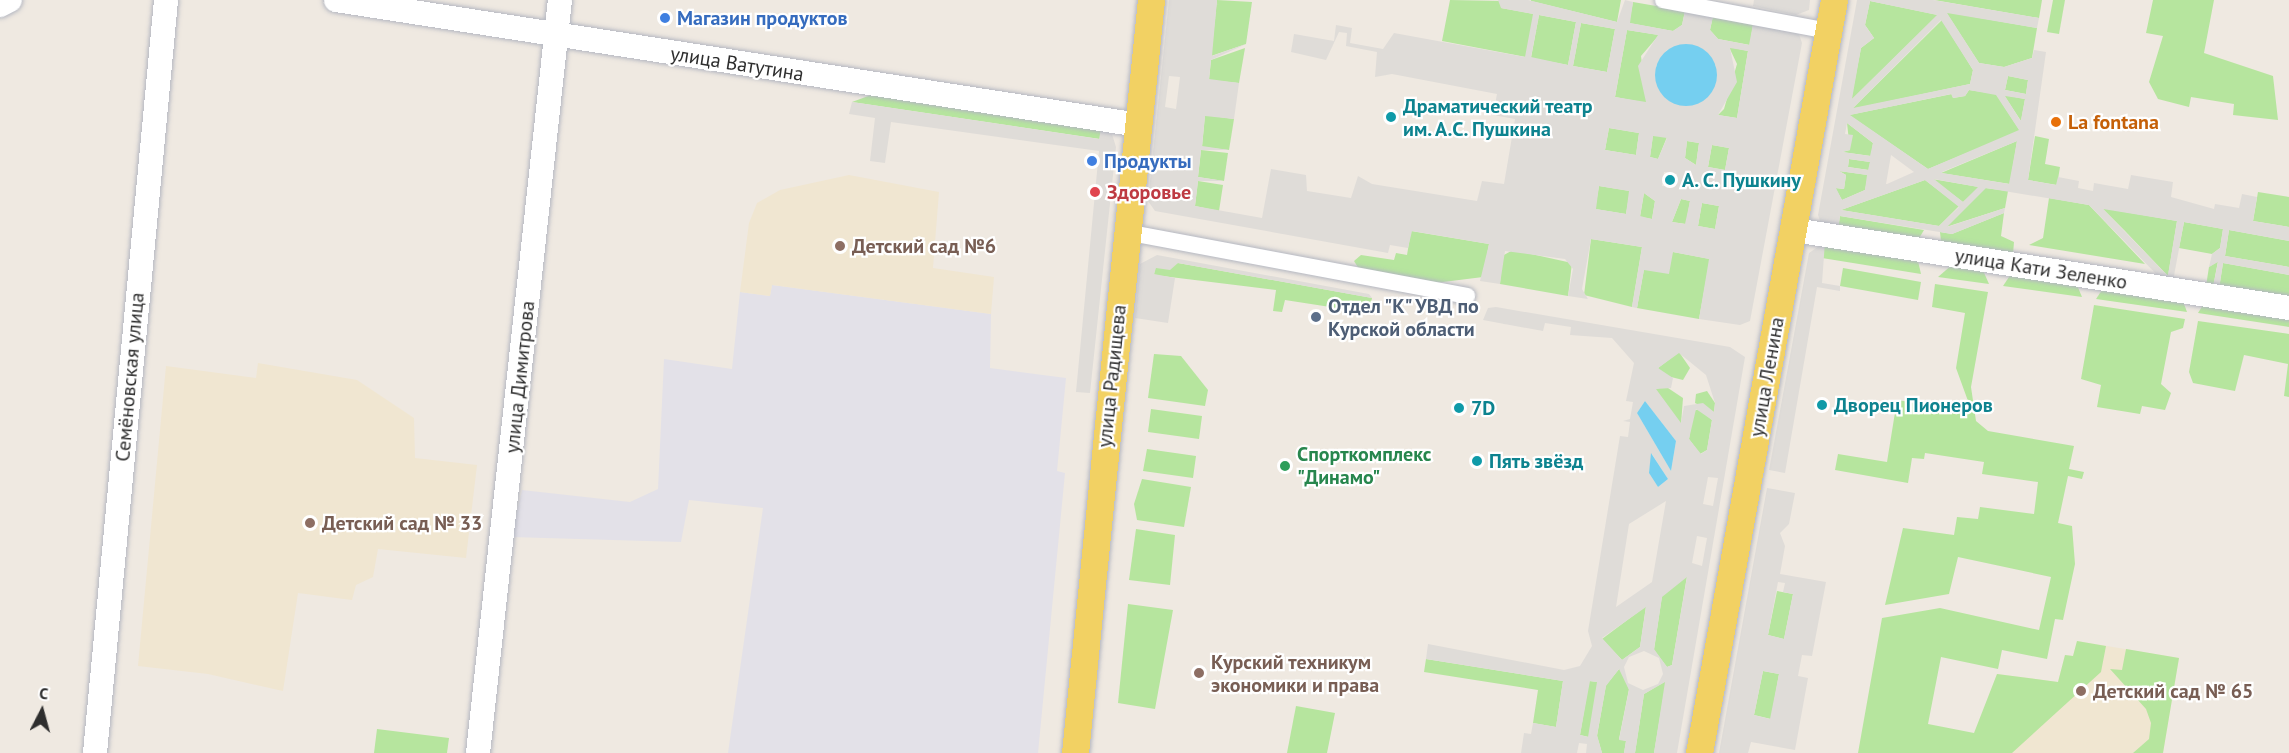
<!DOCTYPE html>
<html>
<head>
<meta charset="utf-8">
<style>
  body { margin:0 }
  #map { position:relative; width:2289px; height:753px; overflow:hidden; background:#efe9e1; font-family:"PT Sans",sans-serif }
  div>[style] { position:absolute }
  .industrial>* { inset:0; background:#e3e1e8 }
  .education>* { inset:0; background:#f0e6d1 }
  .green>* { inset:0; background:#b6e59e }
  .plaza>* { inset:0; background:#dfdcd8 }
  .water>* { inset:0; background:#75cff0 }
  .round { border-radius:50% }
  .roads { filter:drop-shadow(0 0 2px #b4b7c1) drop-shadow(0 0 2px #b4b7c1) }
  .street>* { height:16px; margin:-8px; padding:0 8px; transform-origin:8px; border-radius:8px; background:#fff }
  .secondary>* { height:24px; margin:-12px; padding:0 12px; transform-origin:12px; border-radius:12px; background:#fff }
  .primary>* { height:27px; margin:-13.5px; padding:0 13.5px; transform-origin:13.5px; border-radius:13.5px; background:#f2d163 }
  .dots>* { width:16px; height:16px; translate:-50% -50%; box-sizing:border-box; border:3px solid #fff; border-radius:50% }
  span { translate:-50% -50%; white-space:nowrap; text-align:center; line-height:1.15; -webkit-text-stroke:4.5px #fff; paint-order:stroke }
  .shop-label { font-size:20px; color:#366cbe; font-weight:700 }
  .left { translate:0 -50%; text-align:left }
  .street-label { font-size:20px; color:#2e2e2e }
  .culture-label { font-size:20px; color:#0d838f; font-weight:700 }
  .food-label { font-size:20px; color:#c56008; font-weight:700 }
  .health-label { font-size:20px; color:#be3a42; font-weight:700 }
  .education-label { font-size:20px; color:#785e54; font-weight:700 }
  .service-label { font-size:20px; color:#4e5e75; font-weight:700 }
  .leisure-label { font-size:20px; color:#27864d; font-weight:700 }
  .north { position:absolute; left:12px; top:681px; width:60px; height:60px; -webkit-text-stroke:4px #fff; paint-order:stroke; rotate:6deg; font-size:16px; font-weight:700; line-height:24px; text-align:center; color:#2e2e2e }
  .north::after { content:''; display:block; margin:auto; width:21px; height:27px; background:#2e2e2e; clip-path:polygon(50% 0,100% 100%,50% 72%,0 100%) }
</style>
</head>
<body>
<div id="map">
  <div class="industrial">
    <i style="clip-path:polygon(772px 285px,991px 314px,990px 368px,1066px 378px,1057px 471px,1065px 473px,1038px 753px,728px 753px,763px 508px,689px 500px,681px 542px,511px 537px,522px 490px,630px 502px,658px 489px,664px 359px,732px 369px,740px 292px,770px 296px)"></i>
  </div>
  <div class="education">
    <i style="clip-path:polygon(849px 175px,939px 192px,933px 268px,994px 277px,991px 314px,772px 285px,770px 296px,740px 292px,749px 223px,757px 203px,780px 190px)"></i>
    <i style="clip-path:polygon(258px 363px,357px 380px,414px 418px,415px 458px,477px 465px,466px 558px,378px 549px,373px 577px,356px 585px,352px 600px,298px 593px,283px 691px,208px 674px,138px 666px,166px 366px,256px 378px)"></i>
    <i style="clip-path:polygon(2077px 641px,2179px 658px,2163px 753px,1968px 753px,1997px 674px,2058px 682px,2065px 655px,2073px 656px)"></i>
  </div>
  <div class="green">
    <i style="clip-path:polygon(1217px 0,1252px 2px,1246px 44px,1211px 56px)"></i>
    <i style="clip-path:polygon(1450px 0,1502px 1px,1501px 8px,1534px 14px,1526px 57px,1442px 41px)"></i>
    <i style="clip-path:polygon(1621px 0,1617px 22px,1531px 1px,1531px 0)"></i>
    <i style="clip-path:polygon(1934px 0,2042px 0,2039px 18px)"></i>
    <i style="clip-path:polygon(2053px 0,2065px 0,2059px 34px,2047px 32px)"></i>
    <i style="clip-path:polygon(2153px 0,2214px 0,2204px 53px,2273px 76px,2278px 120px,2233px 115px,2234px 104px,2191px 97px,2189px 107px,2158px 99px,2149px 82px,2163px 36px,2146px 33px)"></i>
    <i style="clip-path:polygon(1870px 1px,1938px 15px,1851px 100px,1861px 48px,1874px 38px,1865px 25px)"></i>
    <i style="clip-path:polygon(1633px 2px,1685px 11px,1682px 25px,1673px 31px,1629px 23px)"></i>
    <i style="clip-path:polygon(1946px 12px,2037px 28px,2032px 58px,2004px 67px,1979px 63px)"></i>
    <i style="clip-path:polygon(1539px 15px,1576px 22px,1568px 65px,1531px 58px)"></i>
    <i style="clip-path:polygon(1713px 16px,1753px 24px,1750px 45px,1718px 39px,1710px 30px)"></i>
    <i style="clip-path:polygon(1942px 20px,1973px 70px,1970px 84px,1852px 109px)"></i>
    <i style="clip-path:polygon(1581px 23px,1615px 29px,1607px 72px,1573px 66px)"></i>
    <i style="clip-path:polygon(1627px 30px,1659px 35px,1641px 56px,1647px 103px,1615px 97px)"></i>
    <i style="clip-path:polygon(1729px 47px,1748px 51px,1737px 118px,1718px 115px,1724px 109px,1737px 64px)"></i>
    <i style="clip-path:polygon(1245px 48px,1239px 83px,1209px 80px,1211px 60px)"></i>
    <i style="clip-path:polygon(2008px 76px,2028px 80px,2026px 94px,2005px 90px)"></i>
    <i style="clip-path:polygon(1969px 90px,1996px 94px,2020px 131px,1928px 169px,1849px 115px,1952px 94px,1953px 98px,1965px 96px)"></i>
    <i style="clip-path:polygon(871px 95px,1101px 129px,1100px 139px,852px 102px)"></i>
    <i style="clip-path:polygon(2004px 95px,2025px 99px,2021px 121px)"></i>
    <i style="clip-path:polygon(1205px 115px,1234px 119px,1229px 150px,1202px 147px)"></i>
    <i style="clip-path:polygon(1847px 123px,1873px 143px,1871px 156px,1842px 152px,1850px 150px)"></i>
    <i style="clip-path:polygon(1609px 128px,1639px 133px,1636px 155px,1605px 150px)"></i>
    <i style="clip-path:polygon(1653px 135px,1667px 137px,1658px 159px,1650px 157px)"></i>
    <i style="clip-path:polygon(2035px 136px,2049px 139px,2045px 164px,2060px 167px,2057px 185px,2028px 180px)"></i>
    <i style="clip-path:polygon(1687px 141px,1699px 143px,1696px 165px,1685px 158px)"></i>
    <i style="clip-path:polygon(2017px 141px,2010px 184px,1941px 173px)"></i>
    <i style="clip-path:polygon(1712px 145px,1729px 148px,1725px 170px,1708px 167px)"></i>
    <i style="clip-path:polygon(1201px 150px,1228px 153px,1224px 181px,1198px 177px)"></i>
    <i style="clip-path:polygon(1849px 159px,1870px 162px,1869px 170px,1848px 167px)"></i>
    <i style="clip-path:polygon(1839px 171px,1868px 175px,1865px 190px,1842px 200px,1835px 188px,1844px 189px,1846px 175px)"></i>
    <i style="clip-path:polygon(1932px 179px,1979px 187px,1963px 202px)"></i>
    <i style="clip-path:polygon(1925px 180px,1959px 206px,1939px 226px,1841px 210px)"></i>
    <i style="clip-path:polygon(1198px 181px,1223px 185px,1219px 211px,1195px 206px)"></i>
    <i style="clip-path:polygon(1599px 186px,1630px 191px,1626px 214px,1595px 209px)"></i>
    <i style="clip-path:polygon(1985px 188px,2008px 191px,2005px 208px,1946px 227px)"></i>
    <i style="clip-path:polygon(2258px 192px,2289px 197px,2289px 227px,2253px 221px)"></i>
    <i style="clip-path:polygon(1644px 193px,1655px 201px,1652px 219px,1640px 217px)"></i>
    <i style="clip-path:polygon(2049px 198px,2089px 205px,2145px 264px,2029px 245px,2043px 238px)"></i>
    <i style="clip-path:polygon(1681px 199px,1690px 201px,1686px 224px,1672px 222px)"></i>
    <i style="clip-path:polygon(1702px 203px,1719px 206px,1715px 229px,1698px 226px)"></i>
    <i style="clip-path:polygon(2102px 208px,2177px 221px,2168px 276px,2125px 231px)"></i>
    <i style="clip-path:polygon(2004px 213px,2001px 236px,2014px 242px,2013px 254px,1941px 241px,1940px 232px,1952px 234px)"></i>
    <i style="clip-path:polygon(1840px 216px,1924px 230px,1918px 240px,1838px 230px)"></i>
    <i style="clip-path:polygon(2184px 222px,2223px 229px,2220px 248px,2212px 254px,2179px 248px)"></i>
    <i style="clip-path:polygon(2229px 230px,2289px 241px,2289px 267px,2225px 256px)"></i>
    <i style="clip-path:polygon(1411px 231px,1489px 244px,1483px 277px,1435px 283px,1359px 269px,1354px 261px,1361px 255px,1394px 260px,1396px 253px,1407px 255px)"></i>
    <i style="clip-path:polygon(1591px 239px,1642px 247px,1632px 307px,1584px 295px)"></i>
    <i style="clip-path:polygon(1825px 242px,1918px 261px,1921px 274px,1822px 258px)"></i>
    <i style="clip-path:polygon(1513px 250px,1572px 263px,1568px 296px,1500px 284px,1502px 256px)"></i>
    <i style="clip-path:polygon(1673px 252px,1710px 259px,1699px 319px,1637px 308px,1644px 269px)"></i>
    <i style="clip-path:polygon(2218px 261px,2213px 287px,2206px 286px,2209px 267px)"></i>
    <i style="clip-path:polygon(1178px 263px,1372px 298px,1369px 313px,1285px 300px,1282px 312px,1273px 311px,1276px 290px,1154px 275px,1155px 268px)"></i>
    <i style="clip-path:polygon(2223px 263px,2289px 275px,2289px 299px,2219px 289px)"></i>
    <i style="clip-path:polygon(1953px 264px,1982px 268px,1989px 284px,1938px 277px)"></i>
    <i style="clip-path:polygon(1843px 268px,1921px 282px,1918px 300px,1840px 286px)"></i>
    <i style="clip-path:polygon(2011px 274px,2077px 285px,2082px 297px,2003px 286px)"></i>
    <i style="clip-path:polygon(1935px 284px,1988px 292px,1971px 387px,1976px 421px,1988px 431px,2074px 446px,2069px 469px,2084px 472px,2082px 479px,2068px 476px,2058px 523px,2072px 526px,2075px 564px,2063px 620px,2055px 619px,2047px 659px,2002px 650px,1998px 669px,1941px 657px,1928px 724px,1974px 733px,1997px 674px,2058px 682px,2065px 655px,2073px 656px,2077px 641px,2106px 646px,2101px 672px,2012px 753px,1858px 753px,1882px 618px,1940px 608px,2039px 630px,2051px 577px,1958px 557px,1949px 594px,1885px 605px,1903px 528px,1954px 535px,1957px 517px,1978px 519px,1980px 507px,2034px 514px,2038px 482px,1982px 474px,1984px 462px,1925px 453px,1924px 459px,1912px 458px,1908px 483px,1835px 470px,1838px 454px,1887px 462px,1897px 400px,1972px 412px,1956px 368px,1965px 313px,1932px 307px)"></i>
    <i style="clip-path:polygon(2102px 290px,2183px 301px,2187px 312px,2096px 299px)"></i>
    <i style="clip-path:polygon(2094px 305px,2185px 319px,2183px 328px,2171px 332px,2161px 384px,2171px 393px,2165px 410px,2142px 406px,2140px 414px,2097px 407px,2101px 385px,2081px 379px)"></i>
    <i style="clip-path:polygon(2203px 305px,2289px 315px,2289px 327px,2198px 313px)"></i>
    <i style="clip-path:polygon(2198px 321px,2289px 334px,2289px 397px,2284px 396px,2288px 364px,2244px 355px,2235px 391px,2193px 383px,2189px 372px)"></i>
    <i style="clip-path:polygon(1679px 352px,1690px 368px,1683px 380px,1663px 375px,1658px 368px)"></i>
    <i style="clip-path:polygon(1154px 354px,1181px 356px,1208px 390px,1205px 406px,1148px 398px)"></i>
    <i style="clip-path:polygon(1665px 386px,1683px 398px,1681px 424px,1657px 396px,1656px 389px)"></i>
    <i style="clip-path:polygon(1707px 391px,1715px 403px,1714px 412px,1695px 403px,1696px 394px)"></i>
    <i style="clip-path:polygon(1151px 409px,1202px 416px,1199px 439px,1148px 432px)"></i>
    <i style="clip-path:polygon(1699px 409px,1712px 420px,1707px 450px,1700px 454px,1689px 439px,1693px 411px)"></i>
    <i style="clip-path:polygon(1147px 449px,1196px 456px,1193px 478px,1143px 471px)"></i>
    <i style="clip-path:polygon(1142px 479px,1191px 487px,1184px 527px,1137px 520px,1134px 504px)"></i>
    <i style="clip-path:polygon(1136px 529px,1175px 535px,1170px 585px,1129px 580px)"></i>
    <i style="clip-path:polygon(1687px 576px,1672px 665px,1667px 667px,1654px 650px,1662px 596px)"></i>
    <i style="clip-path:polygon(1777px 591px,1793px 594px,1784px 639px,1768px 635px)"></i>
    <i style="clip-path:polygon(1128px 604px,1173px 610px,1155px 709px,1118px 703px)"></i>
    <i style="clip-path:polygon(1646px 606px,1640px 647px,1622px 660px,1602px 639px)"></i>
    <i style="clip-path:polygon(2126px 649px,2179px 658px,2163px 753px,2133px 753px,2149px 739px,2151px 723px,2146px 709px,2110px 669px,2122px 670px)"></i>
    <i style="clip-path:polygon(1426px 659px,1563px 681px,1556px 727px,1533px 723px,1538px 690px,1424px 672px)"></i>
    <i style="clip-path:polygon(1620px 668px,1629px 689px,1619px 739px,1626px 741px,1624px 753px,1602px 753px,1597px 736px,1606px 685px)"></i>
    <i style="clip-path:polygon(1763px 671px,1779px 674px,1771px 719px,1754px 715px)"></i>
    <i style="clip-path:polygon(1589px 681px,1598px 682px,1589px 737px,1580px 735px)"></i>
    <i style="clip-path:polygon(1666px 681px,1654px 753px,1635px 753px,1644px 694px)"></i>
    <i style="clip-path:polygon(1296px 706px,1335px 713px,1327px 753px,1287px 753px)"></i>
    <i style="clip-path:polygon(377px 729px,449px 738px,447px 753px,374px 753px)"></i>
  </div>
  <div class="plaza">
    <i style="clip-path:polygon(evenodd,1169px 0,1217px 0,1212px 56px,1246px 44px,1211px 60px,1209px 79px,1239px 83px,1234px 119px,1205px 116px,1202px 146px,1229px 150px,1201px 150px,1198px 177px,1224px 181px,1198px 181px,1195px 206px,1262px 218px,1271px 169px,1306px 175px,1307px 191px,1351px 198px,1358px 176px,1372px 184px,1477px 201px,1482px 181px,1504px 184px,1515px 119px,1493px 115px,1497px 94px,1392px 74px,1375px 77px,1377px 52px,1346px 46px,1347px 33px,1339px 32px,1326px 60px,1291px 52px,1294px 34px,1334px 41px,1336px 25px,1352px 28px,1350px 43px,1383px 49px,1394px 33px,1525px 57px,1533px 14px,1501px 8px,1498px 0,1528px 0,1617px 22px,1625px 0,1633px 2px,1630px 23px,1673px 31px,1682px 25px,1685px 11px,1713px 16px,1710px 30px,1718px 39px,1749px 45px,1753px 24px,1799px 34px,1802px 43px,1750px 321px,1740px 325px,1699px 319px,1709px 259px,1673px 252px,1669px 274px,1644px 270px,1637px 308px,1632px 307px,1642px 247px,1591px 239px,1582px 289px,1588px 299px,1568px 296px,1573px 269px,1565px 259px,1505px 251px,1500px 284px,1480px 281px,1489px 244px,1412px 231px,1408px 248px,1390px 245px,1388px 253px,1155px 211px,1148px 201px,1169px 0,1539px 15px,1576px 22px,1568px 65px,1531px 57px,1539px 15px,1169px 0,1581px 23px,1615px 29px,1607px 72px,1573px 66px,1581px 23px,1169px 0,1627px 30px,1658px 35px,1638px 66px,1646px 102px,1615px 97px,1627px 30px,1169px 0,1686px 44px,1704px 50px,1716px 66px,1669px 101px,1657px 85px,1656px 66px,1667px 50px,1686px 44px,1169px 0,1730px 48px,1748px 51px,1737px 118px,1718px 115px,1737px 82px,1730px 48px,1169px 0,1169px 76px,1180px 77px,1176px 109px,1165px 107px,1169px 76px,1169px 0,1609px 128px,1639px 133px,1636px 155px,1605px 150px,1609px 128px,1169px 0,1653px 136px,1667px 138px,1658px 159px,1650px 157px,1653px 136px,1169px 0,1687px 141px,1699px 143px,1696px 165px,1685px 158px,1687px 141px,1169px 0,1712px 145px,1729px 148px,1725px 170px,1708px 167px,1712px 145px,1169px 0,1664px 172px,1677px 174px,1675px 187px,1662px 186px,1664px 172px,1169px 0,1599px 186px,1629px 191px,1626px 214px,1596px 209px,1599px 186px,1169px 0,1644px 193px,1655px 201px,1652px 219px,1640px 216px,1644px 193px,1169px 0,1681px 199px,1690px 201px,1685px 224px,1672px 222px,1681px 199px,1169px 0,1702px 203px,1719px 206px,1715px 229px,1698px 226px,1702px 203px)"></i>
    <i style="clip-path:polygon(1754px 0,1810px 0,1809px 10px,1796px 15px,1753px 6px)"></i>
    <i style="clip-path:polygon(evenodd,1857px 0,1933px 0,2039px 18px,2037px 28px,1947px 13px,1979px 63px,2004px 67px,2032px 58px,2034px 50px,2046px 52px,2028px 180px,2056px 185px,2058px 177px,2079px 181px,2078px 188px,2093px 191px,2094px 183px,2128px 189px,2131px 175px,2173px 182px,2171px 197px,2214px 209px,2215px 204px,2239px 208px,2242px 194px,2257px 197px,2253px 221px,2289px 227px,2289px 241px,2229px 230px,2225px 256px,2289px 267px,2289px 275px,2223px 263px,2219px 289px,2213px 287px,2218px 262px,2209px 267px,2212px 254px,2220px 248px,2223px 229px,2184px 222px,2173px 281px,2164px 282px,2089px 205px,1986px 188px,1947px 227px,2005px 208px,2004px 213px,1952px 234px,1840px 216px,1838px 230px,1821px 224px,1818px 215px,1857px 0,1870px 1px,1937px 15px,1852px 99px,1861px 48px,1874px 38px,1865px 25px,1870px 1px,1857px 0,1941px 20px,1973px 70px,1970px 84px,1853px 108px,1941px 20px,1857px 0,2008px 76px,2028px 80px,2026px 94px,2005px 90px,2008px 76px,1857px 0,1969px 90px,1996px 95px,2019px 130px,1928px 169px,1850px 115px,1951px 94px,1953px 98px,1965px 96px,1969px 90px,1857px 0,2005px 96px,2025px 99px,2021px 120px,2020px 120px,2005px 96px,1857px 0,1847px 123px,1873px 143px,1870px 156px,1842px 152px,1850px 150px,1853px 135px,1845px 134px,1847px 123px,1857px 0,2017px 141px,2009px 184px,1942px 173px,1942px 172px,2017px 141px,1857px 0,1891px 155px,1914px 172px,1887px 184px,1886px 184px,1891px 155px,1857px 0,1849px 159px,1870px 162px,1868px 170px,1848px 167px,1849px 159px,1857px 0,1839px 171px,1867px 175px,1865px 190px,1842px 200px,1836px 188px,1844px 189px,1846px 175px,1839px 171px,1857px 0,1934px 179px,1978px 187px,1963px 202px,1934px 179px,1857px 0,1925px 180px,1959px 207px,1939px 226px,1841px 210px,1925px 180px,1857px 0,2103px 209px,2177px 221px,2168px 275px,2167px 275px,2103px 209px)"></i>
    <i style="clip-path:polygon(852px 102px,1099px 139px,1101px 129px,1112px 134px,1116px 147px,1090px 393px,1076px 392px,1099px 151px,891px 122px,885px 163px,870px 161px,875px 118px,849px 114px)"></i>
    <i style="clip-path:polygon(1825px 242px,1822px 283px,1840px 286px,1840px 291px,1817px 287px,1785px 473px,1769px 470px,1809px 253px)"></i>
    <i style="clip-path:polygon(1157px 255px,1369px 294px,1372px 298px,1178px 263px,1170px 270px,1156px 268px,1154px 274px,1175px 278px,1168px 323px,1135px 318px,1140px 264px)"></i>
    <i style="clip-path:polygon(evenodd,1496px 307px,1730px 347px,1745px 357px,1677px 753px,1654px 753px,1665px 682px,1644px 694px,1635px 753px,1624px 753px,1626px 741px,1619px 740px,1629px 690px,1619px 669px,1606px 686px,1597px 735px,1602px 753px,1586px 753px,1587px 744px,1579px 743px,1577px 753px,1521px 753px,1524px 733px,1531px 734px,1533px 723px,1556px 727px,1563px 681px,1426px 659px,1428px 644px,1564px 670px,1580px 666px,1592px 646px,1588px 631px,1620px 436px,1628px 437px,1630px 422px,1623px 421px,1630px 419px,1633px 402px,1626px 401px,1634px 363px,1612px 338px,1570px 335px,1571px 327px,1545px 323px,1543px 331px,1483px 320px,1488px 308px,1496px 307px,1679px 353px,1706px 375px,1715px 403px,1714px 412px,1703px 403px,1684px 406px,1681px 423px,1656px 389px,1671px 388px,1673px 378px,1658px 368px,1679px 353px,1496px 307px,1645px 401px,1676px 441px,1671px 471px,1637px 413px,1645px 401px,1496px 307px,1696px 409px,1712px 420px,1707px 450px,1701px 454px,1689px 439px,1696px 409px,1496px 307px,1652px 454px,1668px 479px,1658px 487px,1649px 473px,1652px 454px,1496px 307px,1708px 477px,1718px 478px,1713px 506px,1703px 504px,1708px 477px,1496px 307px,1666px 501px,1652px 582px,1616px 607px,1629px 524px,1666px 501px,1496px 307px,1697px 536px,1707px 538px,1702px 566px,1692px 563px,1697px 536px,1496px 307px,1687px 577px,1672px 665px,1667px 667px,1654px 649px,1662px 597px,1687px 577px,1496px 307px,1646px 607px,1640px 647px,1622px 660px,1602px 638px,1646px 607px,1496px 307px,1644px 651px,1659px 658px,1663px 674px,1658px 684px,1643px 690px,1628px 683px,1624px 667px,1629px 657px,1644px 651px,1496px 307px,1590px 681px,1597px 682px,1588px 737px,1580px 735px,1590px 681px)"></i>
    <i style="clip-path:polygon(evenodd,1767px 488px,1795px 493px,1789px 524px,1780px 533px,1785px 546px,1780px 574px,1826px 582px,1812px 656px,1802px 655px,1798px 676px,1808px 678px,1795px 750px,1751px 742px,1748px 753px,1719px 753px,1767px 488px,1778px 582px,1785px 583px,1783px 592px,1793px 594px,1784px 639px,1768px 635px,1778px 582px,1767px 488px,1763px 671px,1779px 674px,1770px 719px,1754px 715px,1763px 671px)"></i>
  </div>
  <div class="water">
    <i class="round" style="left:1655px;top:44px;width:62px;height:62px"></i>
    <i style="clip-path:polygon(1645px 401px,1676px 441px,1671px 471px,1637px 413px)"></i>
    <i style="clip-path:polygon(1651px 453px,1668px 479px,1658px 487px,1649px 473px)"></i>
  </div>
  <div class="roads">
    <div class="street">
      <i style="left:1663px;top:0;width:168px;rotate:10.6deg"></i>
      <i style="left:1126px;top:232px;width:347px;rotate:10.6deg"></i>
    </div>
    <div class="secondary">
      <i style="left:336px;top:0;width:813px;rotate:8.85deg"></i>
      <i style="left:0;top:5px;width:11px;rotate:-27deg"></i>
      <i style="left:1794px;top:230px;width:501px;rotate:8.95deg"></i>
      <i style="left:95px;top:753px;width:756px;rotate:-84.61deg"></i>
      <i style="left:478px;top:753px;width:757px;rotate:-83.79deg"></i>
    </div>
    <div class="primary">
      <i style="left:1075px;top:753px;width:757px;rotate:-84.24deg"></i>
      <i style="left:1699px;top:753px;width:765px;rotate:-79.84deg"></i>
    </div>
  </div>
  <div class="dots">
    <i style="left:665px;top:18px;background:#3f7fe0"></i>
    <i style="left:1391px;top:117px;background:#0f9aa8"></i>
    <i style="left:2056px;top:122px;background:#e8710a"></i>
    <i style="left:1092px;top:161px;background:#3f7fe0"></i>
    <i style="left:1670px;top:180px;background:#0f9aa8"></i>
    <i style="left:1095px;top:192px;background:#e0444e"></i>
    <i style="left:840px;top:246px;background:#8d6e63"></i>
    <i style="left:1316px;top:317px;background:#5c6f8a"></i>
    <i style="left:1822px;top:405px;background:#0f9aa8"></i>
    <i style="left:1459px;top:408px;background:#0f9aa8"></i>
    <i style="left:1477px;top:461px;background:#0f9aa8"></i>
    <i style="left:1285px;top:466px;background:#2e9e5b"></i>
    <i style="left:310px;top:523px;background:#8d6e63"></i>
    <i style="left:1199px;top:673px;background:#8d6e63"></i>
    <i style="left:2081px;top:691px;background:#8d6e63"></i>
  </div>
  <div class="shop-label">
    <span class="left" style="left:677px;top:18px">Магазин продуктов</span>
    <span class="left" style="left:1104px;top:161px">Продукты</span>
  </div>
  <div class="street-label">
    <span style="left:737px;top:64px;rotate:9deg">улица Ватутина</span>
    <span style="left:2041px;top:269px;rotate:9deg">улица Кати Зеленко</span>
    <span style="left:1112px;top:376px;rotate:-84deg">улица Радищева</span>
    <span style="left:130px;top:377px;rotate:-85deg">Семёновская улица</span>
    <span style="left:520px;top:377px;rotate:-84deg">улица Димитрова</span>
    <span style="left:1767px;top:377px;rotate:-80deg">улица Ленина</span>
  </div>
  <div class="culture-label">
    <span class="left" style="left:1403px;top:118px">Драматический театр<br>им. А.С. Пушкина</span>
    <span class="left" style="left:1682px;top:180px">А. С. Пушкину</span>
    <span class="left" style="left:1834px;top:405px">Дворец Пионеров</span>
    <span class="left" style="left:1471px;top:408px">7D</span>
    <span class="left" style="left:1489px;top:461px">Пять звёзд</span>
  </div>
  <div class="food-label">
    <span class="left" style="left:2068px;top:122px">La fontana</span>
  </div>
  <div class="health-label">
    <span class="left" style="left:1107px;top:192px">Здоровье</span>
  </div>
  <div class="education-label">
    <span class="left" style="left:852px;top:246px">Детский сад №6</span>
    <span class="left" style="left:322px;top:523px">Детский сад № 33</span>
    <span class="left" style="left:1211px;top:674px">Курский техникум<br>экономики и права</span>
    <span class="left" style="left:2093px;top:691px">Детский сад № 65</span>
  </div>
  <div class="service-label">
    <span class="left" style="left:1328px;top:318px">Отдел "К" УВД по<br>Курской области</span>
  </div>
  <div class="leisure-label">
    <span class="left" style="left:1297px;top:466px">Спорткомплекс<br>"Динамо"</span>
  </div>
  <div class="north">С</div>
</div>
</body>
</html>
